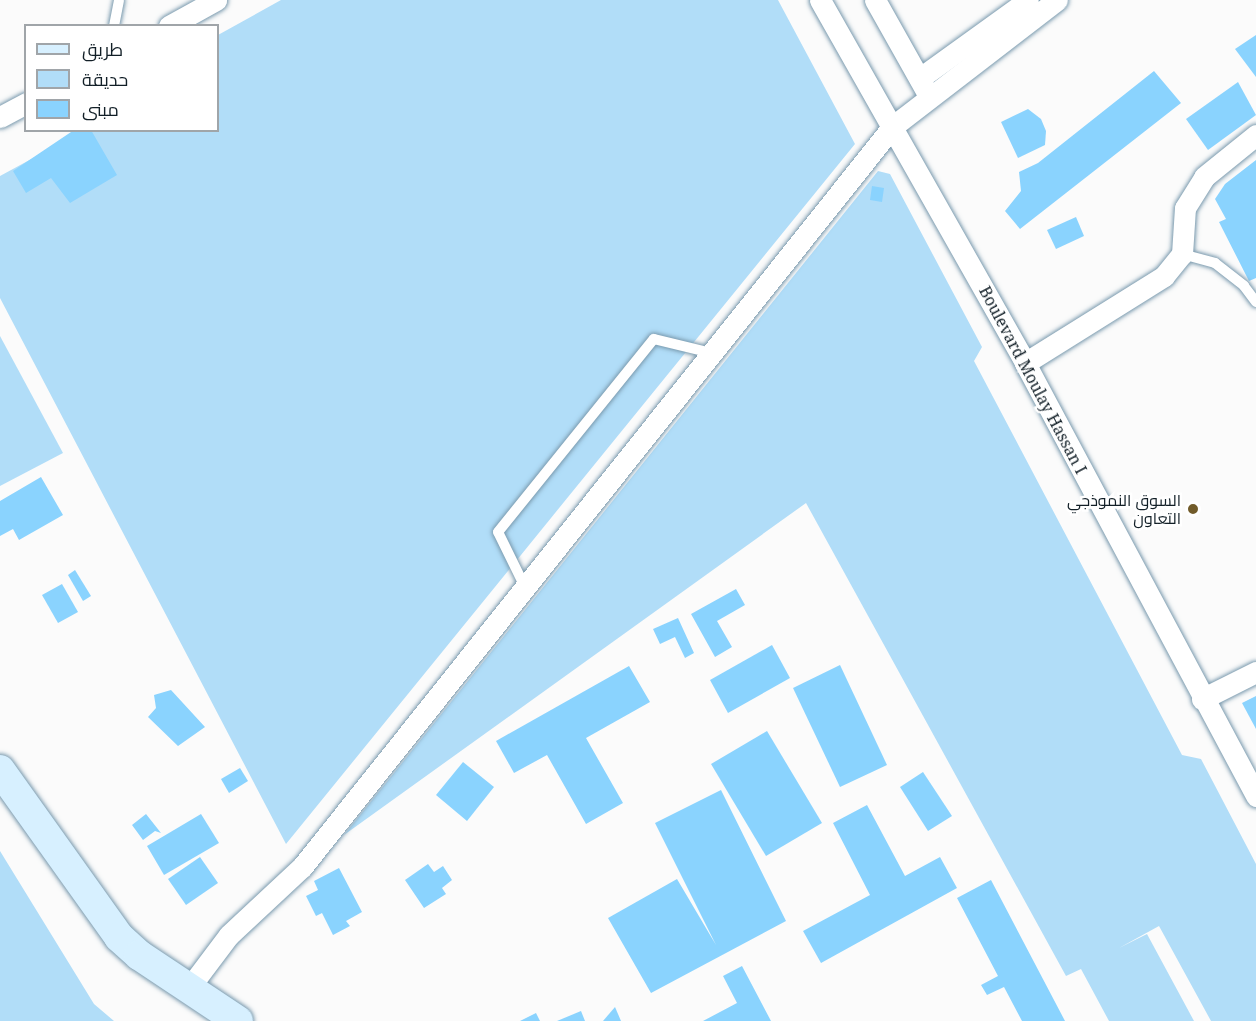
<!DOCTYPE html>
<html>
<head>
<meta charset="utf-8">
<style>
  body { margin:0 }
  #map { position:relative; width:1256px; height:1021px; overflow:hidden; background:#fbfbfb; font-family:"Noto Serif",Cairo,serif }
  div>[style] { position:absolute }
  .green>* { inset:0; background:#b1ddf8 }
  .building>* { inset:0; background:#8ad3fe }
  .roads { filter:drop-shadow(0 0 2px #7a9aae) drop-shadow(0 0 2px #7a9aae) }
  .lane>* { height:10px; margin:-5px; padding:0 5px; transform-origin:5px; border-radius:5px; background:#fff }
  .street>* { height:21px; margin:-10.5px; padding:0 10.5px; transform-origin:10.5px; border-radius:10.5px; background:#fff }
  .secondary>* { height:30px; margin:-15px; padding:0 15px; transform-origin:15px; border-radius:15px; background:#d7f0ff }
  .dots>* { width:16px; height:16px; translate:-50% -50%; box-sizing:border-box; border:3px solid #fff; border-radius:50% }
  span { translate:-50% -50%; white-space:nowrap; text-align:center; line-height:1.15; -webkit-text-stroke:5px #fff; paint-order:stroke }
  .street-label { font-size:16px; color:#121f27 }
  .poi-label { font-size:16px; color:#121f27 }
  .right { translate:-100% -50%; text-align:right }
  .legend { position:absolute; left:24px; top:24px; width:195px; height:108px; box-sizing:border-box; background:#fff; border:2px solid #a0a5a9; margin:0; padding:8px 10px; list-style:none; font-size:18px; color:#121f27 }
  .legend li { display:flex; align-items:center; gap:12px; height:30px }
  .legend b { width:30px; border:2px solid #a0a5a9 }
</style>
</head>
<body>
<div id="map">
  <div class="green">
    <i style="clip-path:polygon(281px 0,778px 0,855px 144px,286px 844px,0 298px,0 176px,83px 131px,218px 130px,218px 35px)"></i>
    <i style="clip-path:polygon(878px 171px,890px 174px,982px 347px,974px 361px,1182px 755px,1201px 759px,1256px 864px,1256px 1021px,1211px 1021px,1159px 926px,1119px 948px,1147px 934px,1194px 1021px,1109px 1021px,1081px 969px,1066px 976px,806px 503px,344px 835px)"></i>
    <i style="clip-path:polygon(0 336px,63px 453px,0 486px)"></i>
    <i style="clip-path:polygon(0 851px,94px 1004px,114px 1021px,0 1021px)"></i>
  </div>
  <div class="building">
    <i style="clip-path:polygon(1256px 35px,1256px 77px,1235px 49px)"></i>
    <i style="clip-path:polygon(1154px 71px,1181px 103px,1020px 229px,1005px 211px,1021px 191px,1019px 172px,1038px 163px)"></i>
    <i style="clip-path:polygon(1238px 82px,1256px 115px,1208px 150px,1186px 119px)"></i>
    <i style="clip-path:polygon(1028px 109px,1041px 119px,1046px 131px,1045px 145px,1018px 158px,1001px 122px)"></i>
    <i style="clip-path:polygon(74px 130px,91px 130px,117px 175px,70px 203px,51px 178px,26px 193px,13px 171px)"></i>
    <i style="clip-path:polygon(1256px 160px,1256px 278px,1249px 281px,1219px 222px,1226px 219px,1215px 199px,1225px 184px)"></i>
    <i style="clip-path:polygon(872px 186px,884px 188px,882px 202px,870px 200px)"></i>
    <i style="clip-path:polygon(1076px 217px,1084px 236px,1056px 249px,1047px 230px)"></i>
    <i style="clip-path:polygon(41px 477px,63px 515px,19px 540px,13px 529px,0 536px,0 501px)"></i>
    <i style="clip-path:polygon(75px 570px,91px 596px,83px 601px,68px 575px)"></i>
    <i style="clip-path:polygon(62px 584px,78px 612px,58px 623px,42px 595px)"></i>
    <i style="clip-path:polygon(736px 589px,745px 605px,717px 621px,732px 647px,715px 657px,691px 614px)"></i>
    <i style="clip-path:polygon(678px 618px,694px 653px,685px 658px,675px 637px,660px 644px,653px 629px)"></i>
    <i style="clip-path:polygon(772px 645px,790px 678px,728px 713px,710px 680px)"></i>
    <i style="clip-path:polygon(840px 665px,887px 765px,840px 787px,793px 688px)"></i>
    <i style="clip-path:polygon(629px 666px,650px 702px,586px 738px,623px 803px,586px 824px,547px 755px,514px 773px,496px 741px)"></i>
    <i style="clip-path:polygon(171px 690px,205px 727px,178px 746px,148px 717px,156px 708px,154px 695px)"></i>
    <i style="clip-path:polygon(1256px 696px,1256px 729px,1242px 703px)"></i>
    <i style="clip-path:polygon(767px 731px,822px 823px,766px 856px,711px 764px)"></i>
    <i style="clip-path:polygon(463px 762px,494px 787px,467px 821px,436px 795px)"></i>
    <i style="clip-path:polygon(240px 768px,248px 781px,229px 793px,221px 779px)"></i>
    <i style="clip-path:polygon(923px 772px,952px 816px,928px 831px,900px 787px)"></i>
    <i style="clip-path:polygon(721px 790px,786px 921px,651px 993px,608px 918px,677px 879px,716px 945px,655px 823px)"></i>
    <i style="clip-path:polygon(867px 805px,905px 876px,940px 857px,957px 888px,821px 963px,803px 931px,870px 895px,833px 823px)"></i>
    <i style="clip-path:polygon(146px 814px,161px 833px,155px 831px,143px 840px,132px 825px)"></i>
    <i style="clip-path:polygon(201px 814px,219px 843px,164px 875px,147px 846px)"></i>
    <i style="clip-path:polygon(200px 857px,218px 883px,186px 905px,168px 879px)"></i>
    <i style="clip-path:polygon(428px 864px,434px 872px,443px 866px,452px 880px,442px 888px,446px 894px,424px 908px,405px 880px)"></i>
    <i style="clip-path:polygon(339px 868px,362px 912px,346px 921px,350px 926px,333px 935px,322px 913px,316px 916px,306px 896px,318px 890px,314px 881px)"></i>
    <i style="clip-path:polygon(991px 880px,1065px 1021px,1022px 1021px,1004px 987px,987px 995px,981px 985px,998px 976px,957px 898px)"></i>
    <i style="clip-path:polygon(742px 966px,771px 1021px,703px 1021px,737px 1003px,723px 976px)"></i>
    <i style="clip-path:polygon(615px 1007px,621px 1021px,603px 1021px)"></i>
    <i style="clip-path:polygon(581px 1011px,585px 1021px,557px 1021px)"></i>
    <i style="clip-path:polygon(536px 1013px,540px 1021px,520px 1021px)"></i>
  </div>
  <div class="roads">
    <div class="lane">
      <i style="left:114px;top:26px;width:26px;rotate:-79deg"></i>
      <i style="left:1182px;top:254px;width:34px;rotate:15deg"></i>
      <i style="left:1215px;top:263px;width:37px;rotate:38deg"></i>
      <i style="left:1244px;top:286px;width:20px;rotate:53deg"></i>
      <i style="left:525px;top:587px;width:61px;rotate:-116.1deg"></i>
      <i style="left:498px;top:532px;width:248px;rotate:-51.1deg"></i>
      <i style="left:654px;top:339px;width:60px;rotate:13.6deg"></i>
    </div>
    <div class="street">
      <i style="left:820px;top:0;width:417px;rotate:60.5deg"></i>
      <i style="left:1025px;top:363px;width:491px;rotate:61.9deg"></i>
      <i style="left:875px;top:0;width:104px;rotate:60.7deg"></i>
      <i style="left:169px;top:26px;width:54px;rotate:-29deg"></i>
      <i style="left:920px;top:78px;width:133px;rotate:-35.8deg"></i>
      <i style="left:0;top:117px;width:30px;rotate:-28deg"></i>
      <i style="left:1025px;top:363px;width:164px;rotate:-32deg"></i>
      <i style="left:1164px;top:276px;width:28px;rotate:-51deg"></i>
      <i style="left:1182px;top:254px;width:46px;rotate:-86.3deg"></i>
      <i style="left:1185px;top:208px;width:36px;rotate:-58deg"></i>
      <i style="left:1204px;top:177px;width:67px;rotate:-38.9deg"></i>
      <i style="left:1202px;top:699px;width:60px;rotate:-26.6deg"></i>
      <i style="left:189px;top:988px;width:66px;rotate:-53deg"></i>
      <i style="left:229px;top:935px;width:100px;rotate:-43deg"></i>
      <i style="left:302px;top:867px;width:946px;rotate:-51.43deg"></i>
      <i style="left:892px;top:127px;width:208px;rotate:-37.6deg"></i>
    </div>
    <div class="secondary">
      <i style="left:0;top:770px;width:205px;rotate:54.5deg"></i>
      <i style="left:119px;top:937px;width:27px;rotate:42deg"></i>
      <i style="left:139px;top:955px;width:119px;rotate:33.7deg"></i>
    </div>
  </div>
  <div class="dots">
    <i style="left:1193px;top:509px;background:#715b2a"></i>
  </div>
  <div class="street-label">
    <span style="left:1033px;top:380px;rotate:62deg">Boulevard Moulay Hassan I</span>
  </div>
  <div class="poi-label">
    <span class="right" style="left:1181px;top:509px">السوق النموذجي<br>التعاون</span>
  </div>
  <ul class="legend">
  <li><b style="height:8px;background:#d7f0ff"></b>طريق</li>
  <li><b style="height:16px;background:#b1ddf8"></b>حديقة</li>
  <li><b style="height:16px;background:#8ad3fe"></b>مبنى</li>
  </ul>
</div>
</body>
</html>
